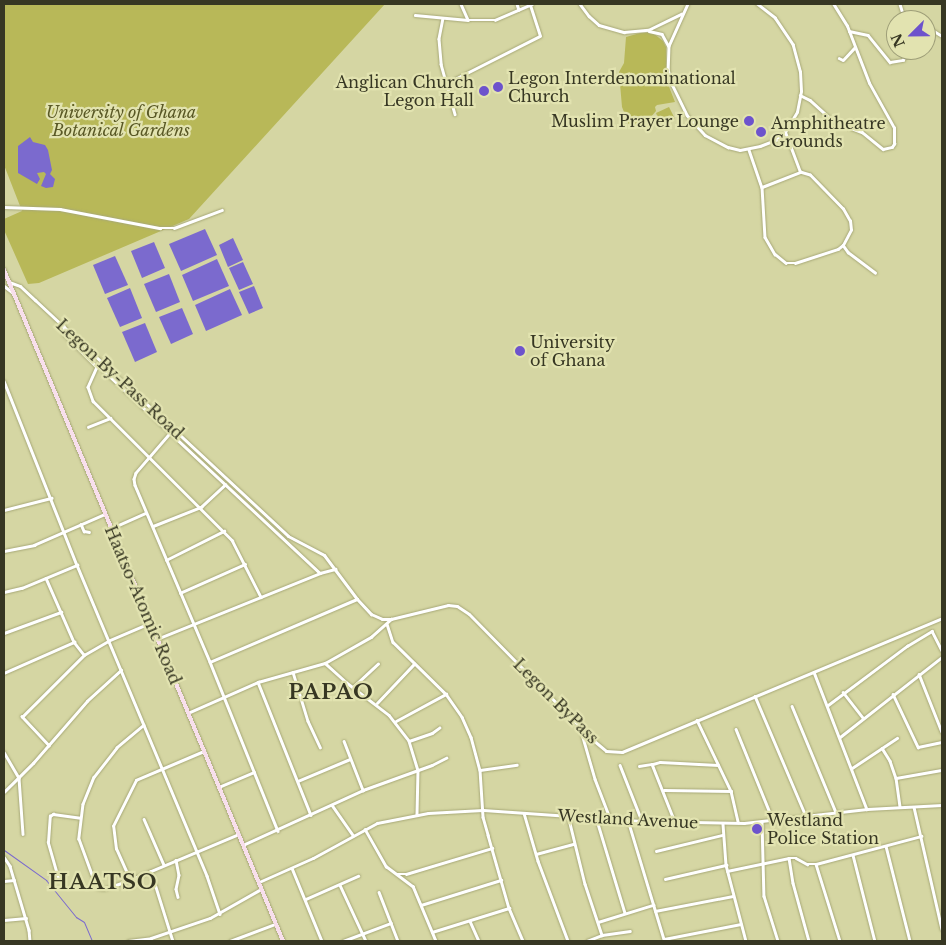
<!DOCTYPE html>
<html>
<head>
<meta charset="utf-8">
<style>
  body { margin:0 }
  #map { position:relative; width:946px; height:945px; overflow:hidden; background:#d5d6a3; font-family:"Libre Baskerville",serif }
  div>[style] { position:absolute }
  .green>* { inset:0; background:#b8b858 }
  .water>* { inset:0; background:#7b6ace }
  .stream>* { height:1px; margin:-0.5px; padding:0 0.5px; transform-origin:0.5px; border-radius:0.5px; background:#7b6ace }
  .roads { filter:drop-shadow(0 0 1px #a7a877) drop-shadow(0 0 1px #a7a877) }
  .minor>* { height:2.5px; margin:-1.25px; padding:0 1.25px; transform-origin:1.25px; border-radius:1.25px; background:#fff }
  .tertiary>* { height:3px; margin:-1.5px; padding:0 1.5px; transform-origin:1.5px; border-radius:1.5px; background:#fff }
  .secondary>* { height:4px; margin:-2px; padding:0 2px; transform-origin:2px; border-radius:2px; background:#f8dfec }
  .dots>* { width:14px; height:14px; translate:-50% -50%; box-sizing:border-box; border:2px solid #e2e3b0; border-radius:50% }
  span { translate:-50% -50%; white-space:nowrap; text-align:center; line-height:1.15; -webkit-text-stroke:4.5px #e2e3b0; paint-order:stroke }
  .poi-label { font-size:16px; color:#373723 }
  .left { translate:0 -50%; text-align:left }
  .right { translate:-100% -50%; text-align:right }
  .park-label { font-size:16px; color:#595825; font-style:italic }
  .street-label { font-size:16px; color:#373723 }
  .district-label { font-size:21px; color:#373723; font-weight:700; letter-spacing:1px }
  .frame { position:absolute; inset:0; border:5px solid #373723; pointer-events:none }
  .north { position:absolute; left:886px; top:10px; width:50px; height:50px; box-sizing:border-box; background:#e2e3b0; border:1px solid #9e9e78; border-radius:50%; rotate:247deg; font-size:14px; font-weight:700; line-height:20px; text-align:center; color:#373723 }
  .north::after { content:''; display:block; margin:auto; width:18px; height:22px; background:#6d53cc; clip-path:polygon(50% 0,100% 100%,50% 72%,0 100%) }
</style>
</head>
<body>
<div id="map">
  <div class="green">
    <i style="clip-path:polygon(4px 4px,385px 4px,189px 219px,39px 283px,28px 284px,4px 230px,4px 219px,22px 211px,4px 165px)"></i>
    <i style="clip-path:polygon(640px 33px,653px 33px,663px 41px,666px 47px,666px 79px,675px 102px,657px 105px,655px 107px,656px 111px,650px 118px,630px 127px,622px 107px,619px 72px,624px 63px,626px 37px)"></i>
    <i style="clip-path:polygon(669px 107px,675px 119px,661px 125px,656px 113px)"></i>
  </div>
  <div class="water">
    <i style="clip-path:polygon(30px 137px,33px 142px,45px 145px,48px 150px,52px 170px,50px 174px,55px 179px,53px 187px,46px 188px,41px 186px,46px 174px,44px 172px,37px 173px,40px 179px,37px 184px,18px 173px,18px 146px)"></i>
    <i style="clip-path:polygon(205px 229px,217px 255px,181px 271px,169px 244px)"></i>
    <i style="clip-path:polygon(233px 238px,243px 260px,228px 267px,219px 245px)"></i>
    <i style="clip-path:polygon(154px 242px,165px 268px,142px 278px,131px 251px)"></i>
    <i style="clip-path:polygon(115px 256px,128px 285px,105px 294px,93px 265px)"></i>
    <i style="clip-path:polygon(217px 259px,229px 286px,193px 301px,182px 275px)"></i>
    <i style="clip-path:polygon(243px 262px,253px 284px,239px 290px,229px 268px)"></i>
    <i style="clip-path:polygon(169px 274px,180px 302px,156px 312px,144px 284px)"></i>
    <i style="clip-path:polygon(254px 286px,263px 308px,249px 314px,239px 292px)"></i>
    <i style="clip-path:polygon(130px 288px,142px 318px,120px 327px,107px 298px)"></i>
    <i style="clip-path:polygon(230px 289px,242px 315px,206px 331px,195px 305px)"></i>
    <i style="clip-path:polygon(182px 308px,193px 334px,171px 344px,159px 317px)"></i>
    <i style="clip-path:polygon(145px 323px,157px 352px,135px 362px,122px 332px)"></i>
  </div>
  <div class="stream">
    <i style="left:4px;top:850px;width:52px;rotate:35.5deg"></i>
    <i style="left:46px;top:880px;width:48px;rotate:51deg"></i>
    <i style="left:76px;top:917px;width:9px;rotate:32deg"></i>
    <i style="left:84px;top:922px;width:21px;rotate:67deg"></i>
  </div>
  <div class="roads">
    <div class="minor">
      <i style="left:461px;top:4px;width:17px;rotate:66deg"></i>
      <i style="left:517px;top:4px;width:6px;rotate:72deg"></i>
      <i style="left:580px;top:4px;width:15px;rotate:53deg"></i>
      <i style="left:589px;top:16px;width:13px;rotate:42deg"></i>
      <i style="left:599px;top:25px;width:26px;rotate:16deg"></i>
      <i style="left:624px;top:32px;width:24px;rotate:-5deg"></i>
      <i style="left:648px;top:30px;width:37px;rotate:-26deg"></i>
      <i style="left:688px;top:4px;width:46px;rotate:114.3deg"></i>
      <i style="left:669px;top:46px;width:23px;rotate:92deg"></i>
      <i style="left:668px;top:69px;width:16px;rotate:75deg"></i>
      <i style="left:672px;top:84px;width:34px;rotate:64deg"></i>
      <i style="left:687px;top:115px;width:27px;rotate:48deg"></i>
      <i style="left:705px;top:135px;width:26px;rotate:28deg"></i>
      <i style="left:728px;top:147px;width:12px;rotate:14deg"></i>
      <i style="left:740px;top:150px;width:20px;rotate:-11deg"></i>
      <i style="left:760px;top:146px;width:17px;rotate:-21deg"></i>
      <i style="left:776px;top:140px;width:12px;rotate:-42deg"></i>
      <i style="left:785px;top:132px;width:23px;rotate:-59deg"></i>
      <i style="left:797px;top:112px;width:21px;rotate:-79deg"></i>
      <i style="left:801px;top:91px;width:19px;rotate:-93deg"></i>
      <i style="left:800px;top:72px;width:28px;rotate:-105deg"></i>
      <i style="left:793px;top:45px;width:32px;rotate:-124deg"></i>
      <i style="left:775px;top:18px;width:23px;rotate:-142deg"></i>
      <i style="left:900px;top:4px;width:17px;rotate:73deg"></i>
      <i style="left:415px;top:15px;width:53px;rotate:5.4deg"></i>
      <i style="left:468px;top:20px;width:27px"></i>
      <i style="left:495px;top:20px;width:40px;rotate:-23.4deg"></i>
      <i style="left:904px;top:17px;width:12px;rotate:14deg"></i>
      <i style="left:443px;top:18px;width:21px;rotate:101deg"></i>
      <i style="left:439px;top:39px;width:25px;rotate:85deg"></i>
      <i style="left:441px;top:64px;width:52px;rotate:74.4deg"></i>
      <i style="left:926px;top:26px;width:19px;rotate:32deg"></i>
      <i style="left:649px;top:31px;width:13px;rotate:13deg"></i>
      <i style="left:662px;top:34px;width:13px;rotate:61deg"></i>
      <i style="left:849px;top:31px;width:19px;rotate:12deg"></i>
      <i style="left:868px;top:35px;width:35px;rotate:51deg"></i>
      <i style="left:890px;top:62px;width:13px;rotate:-9deg"></i>
      <i style="left:903px;top:60px;width:11px;rotate:-68deg"></i>
      <i style="left:839px;top:58px;width:4px;rotate:27deg"></i>
      <i style="left:843px;top:60px;width:16px;rotate:-47deg"></i>
      <i style="left:445px;top:84px;width:106px;rotate:-26.8deg"></i>
      <i style="left:540px;top:36px;width:33px;rotate:-108deg"></i>
      <i style="left:800px;top:95px;width:11px;rotate:27deg"></i>
      <i style="left:810px;top:100px;width:31px;rotate:42deg"></i>
      <i style="left:833px;top:121px;width:31px;rotate:21deg"></i>
      <i style="left:862px;top:132px;width:27px;rotate:39deg"></i>
      <i style="left:883px;top:149px;width:9px;rotate:-13deg"></i>
      <i style="left:892px;top:147px;width:4px;rotate:-56deg"></i>
      <i style="left:894px;top:144px;width:16px;rotate:-90deg"></i>
      <i style="left:894px;top:128px;width:51px;rotate:-119.1deg"></i>
      <i style="left:869px;top:83px;width:61px;rotate:-111.1deg"></i>
      <i style="left:847px;top:26px;width:26px;rotate:-122deg"></i>
      <i style="left:749px;top:150px;width:39px;rotate:71deg"></i>
      <i style="left:762px;top:187px;width:50px;rotate:86.6deg"></i>
      <i style="left:765px;top:237px;width:20px;rotate:60deg"></i>
      <i style="left:775px;top:254px;width:14px;rotate:39deg"></i>
      <i style="left:786px;top:263px;width:9px"></i>
      <i style="left:795px;top:263px;width:45px;rotate:-18deg"></i>
      <i style="left:838px;top:249px;width:6px;rotate:-39deg"></i>
      <i style="left:843px;top:245px;width:17px;rotate:-62deg"></i>
      <i style="left:851px;top:230px;width:9px;rotate:-96deg"></i>
      <i style="left:850px;top:221px;width:14px;rotate:-120deg"></i>
      <i style="left:843px;top:209px;width:47px;rotate:-134.1deg"></i>
      <i style="left:810px;top:175px;width:10px;rotate:-163deg"></i>
      <i style="left:800px;top:172px;width:43px;rotate:-110.6deg"></i>
      <i style="left:762px;top:187px;width:41px;rotate:-21.5deg"></i>
      <i style="left:4px;top:207px;width:56px;rotate:2deg"></i>
      <i style="left:60px;top:209px;width:102px;rotate:10.8deg"></i>
      <i style="left:160px;top:228px;width:14px"></i>
      <i style="left:174px;top:228px;width:51px;rotate:-20.6deg"></i>
      <i style="left:843px;top:245px;width:9px;rotate:54deg"></i>
      <i style="left:848px;top:252px;width:34px;rotate:37deg"></i>
      <i style="left:64px;top:326px;width:8px;rotate:90deg"></i>
      <i style="left:64px;top:334px;width:47px;rotate:45deg"></i>
      <i style="left:97px;top:367px;width:22px;rotate:114deg"></i>
      <i style="left:88px;top:387px;width:15px;rotate:70deg"></i>
      <i style="left:93px;top:401px;width:197px;rotate:45deg"></i>
      <i style="left:232px;top:540px;width:64px;rotate:63deg"></i>
      <i style="left:103px;top:370px;width:297px;rotate:43.1deg"></i>
      <i style="left:4px;top:381px;width:198px;rotate:68.4deg"></i>
      <i style="left:77px;top:565px;width:337px;rotate:67.3deg"></i>
      <i style="left:207px;top:876px;width:40px;rotate:71.1deg"></i>
      <i style="left:88px;top:427px;width:24px;rotate:-22deg"></i>
      <i style="left:174px;top:429px;width:58px;rotate:130.8deg"></i>
      <i style="left:136px;top:473px;width:6px;rotate:108deg"></i>
      <i style="left:134px;top:479px;width:6px;rotate:81deg"></i>
      <i style="left:135px;top:485px;width:192px;rotate:67deg"></i>
      <i style="left:210px;top:662px;width:182px;rotate:68.1deg"></i>
      <i style="left:4px;top:510px;width:49px;rotate:-14.3deg"></i>
      <i style="left:81px;top:524px;width:8px;rotate:67deg"></i>
      <i style="left:84px;top:531px;width:5px;rotate:11deg"></i>
      <i style="left:153px;top:526px;width:52px;rotate:-21.6deg"></i>
      <i style="left:201px;top:507px;width:33px;rotate:-43deg"></i>
      <i style="left:112px;top:528px;width:37px;rotate:-24deg"></i>
      <i style="left:4px;top:551px;width:31px;rotate:-11deg"></i>
      <i style="left:34px;top:545px;width:77px;rotate:-23.6deg"></i>
      <i style="left:166px;top:560px;width:65px;rotate:-26.6deg"></i>
      <i style="left:46px;top:578px;width:70px;rotate:66.4deg"></i>
      <i style="left:74px;top:642px;width:16px;rotate:52deg"></i>
      <i style="left:4px;top:592px;width:18px;rotate:-13deg"></i>
      <i style="left:22px;top:588px;width:60px;rotate:-22.7deg"></i>
      <i style="left:180px;top:593px;width:71px;rotate:-24deg"></i>
      <i style="left:387px;top:624px;width:19px;rotate:72deg"></i>
      <i style="left:393px;top:642px;width:74px;rotate:44.5deg"></i>
      <i style="left:446px;top:694px;width:28px;rotate:55deg"></i>
      <i style="left:462px;top:717px;width:22px;rotate:66deg"></i>
      <i style="left:471px;top:737px;width:34px;rotate:75deg"></i>
      <i style="left:480px;top:770px;width:47px;rotate:86.3deg"></i>
      <i style="left:483px;top:817px;width:19px;rotate:74deg"></i>
      <i style="left:488px;top:835px;width:76px;rotate:74deg"></i>
      <i style="left:509px;top:908px;width:36px;rotate:67deg"></i>
      <i style="left:4px;top:633px;width:61px;rotate:-20.2deg"></i>
      <i style="left:157px;top:639px;width:176px;rotate:-22deg"></i>
      <i style="left:320px;top:573px;width:16px;rotate:-15deg"></i>
      <i style="left:210px;top:662px;width:160px;rotate:-23.2deg"></i>
      <i style="left:325px;top:663px;width:28px;rotate:42deg"></i>
      <i style="left:346px;top:682px;width:54px;rotate:37.5deg"></i>
      <i style="left:389px;top:715px;width:33px;rotate:52deg"></i>
      <i style="left:409px;top:741px;width:30px;rotate:73deg"></i>
      <i style="left:418px;top:770px;width:45px;rotate:91.3deg"></i>
      <i style="left:293px;top:672px;width:51px;rotate:73deg"></i>
      <i style="left:308px;top:721px;width:29px;rotate:65deg"></i>
      <i style="left:814px;top:672px;width:147px;rotate:68.9deg"></i>
      <i style="left:4px;top:673px;width:77px;rotate:-23.9deg"></i>
      <i style="left:919px;top:674px;width:62px;rotate:68.4deg"></i>
      <i style="left:258px;top:682px;width:143px;rotate:68.3deg"></i>
      <i style="left:353px;top:687px;width:34px;rotate:-43deg"></i>
      <i style="left:843px;top:692px;width:33px;rotate:52deg"></i>
      <i style="left:893px;top:694px;width:59px;rotate:64.7deg"></i>
      <i style="left:918px;top:747px;width:25px;rotate:-12deg"></i>
      <i style="left:755px;top:696px;width:130px;rotate:67deg"></i>
      <i style="left:377px;top:703px;width:54px;rotate:-46.5deg"></i>
      <i style="left:828px;top:705px;width:99px;rotate:-36.8deg"></i>
      <i style="left:907px;top:646px;width:29px;rotate:-31deg"></i>
      <i style="left:932px;top:631px;width:22px;rotate:63deg"></i>
      <i style="left:792px;top:706px;width:115px;rotate:67.5deg"></i>
      <i style="left:188px;top:713px;width:77px;rotate:-23.9deg"></i>
      <i style="left:258px;top:682px;width:70px;rotate:-15.8deg"></i>
      <i style="left:325px;top:663px;width:53px;rotate:-29.5deg"></i>
      <i style="left:371px;top:637px;width:27px;rotate:-42deg"></i>
      <i style="left:697px;top:720px;width:79px;rotate:64.4deg"></i>
      <i style="left:731px;top:791px;width:32px;rotate:77deg"></i>
      <i style="left:396px;top:721px;width:57px;rotate:-28.4deg"></i>
      <i style="left:144px;top:725px;width:35px;rotate:140deg"></i>
      <i style="left:117px;top:748px;width:37px;rotate:128deg"></i>
      <i style="left:94px;top:777px;width:29px;rotate:112deg"></i>
      <i style="left:83px;top:804px;width:35px;rotate:97deg"></i>
      <i style="left:79px;top:839px;width:52px;rotate:69.8deg"></i>
      <i style="left:97px;top:888px;width:7px;rotate:8deg"></i>
      <i style="left:104px;top:889px;width:28px;rotate:-19deg"></i>
      <i style="left:130px;top:880px;width:118px;rotate:-22.9deg"></i>
      <i style="left:580px;top:727px;width:54px;rotate:73.9deg"></i>
      <i style="left:595px;top:779px;width:42px;rotate:69deg"></i>
      <i style="left:736px;top:729px;width:98px;rotate:67.9deg"></i>
      <i style="left:840px;top:737px;width:130px;rotate:-38.1deg"></i>
      <i style="left:344px;top:741px;width:53px;rotate:68.8deg"></i>
      <i style="left:409px;top:741px;width:24px;rotate:-19deg"></i>
      <i style="left:432px;top:733px;width:9px;rotate:-36deg"></i>
      <i style="left:49px;top:746px;width:40px;rotate:-133deg"></i>
      <i style="left:22px;top:717px;width:88px;rotate:-45deg"></i>
      <i style="left:84px;top:655px;width:28px;rotate:-30deg"></i>
      <i style="left:108px;top:641px;width:46px;rotate:-23.2deg"></i>
      <i style="left:882px;top:748px;width:15px;rotate:58deg"></i>
      <i style="left:890px;top:761px;width:18px;rotate:71deg"></i>
      <i style="left:896px;top:778px;width:29px;rotate:82deg"></i>
      <i style="left:4px;top:752px;width:30px;rotate:60deg"></i>
      <i style="left:19px;top:778px;width:56px;rotate:85.9deg"></i>
      <i style="left:653px;top:764px;width:7px;rotate:-16deg"></i>
      <i style="left:660px;top:762px;width:58px;rotate:3deg"></i>
      <i style="left:620px;top:765px;width:60px;rotate:68.6deg"></i>
      <i style="left:639px;top:766px;width:13px;rotate:-9deg"></i>
      <i style="left:652px;top:764px;width:62px;rotate:68.4deg"></i>
      <i style="left:852px;top:768px;width:54px;rotate:-33.7deg"></i>
      <i style="left:480px;top:770px;width:37px;rotate:-8deg"></i>
      <i style="left:896px;top:778px;width:47px;rotate:-9.9deg"></i>
      <i style="left:298px;top:781px;width:56px;rotate:-22.9deg"></i>
      <i style="left:219px;top:787px;width:38px;rotate:-23deg"></i>
      <i style="left:664px;top:790px;width:67px;rotate:0.9deg"></i>
      <i style="left:4px;top:792px;width:41px;rotate:-45deg"></i>
      <i style="left:33px;top:763px;width:82px;rotate:-48.9deg"></i>
      <i style="left:87px;top:701px;width:46px;rotate:-42.4deg"></i>
      <i style="left:332px;top:805px;width:37px;rotate:55deg"></i>
      <i style="left:914px;top:807px;width:125px;rotate:77.1deg"></i>
      <i style="left:524px;top:813px;width:50px;rotate:73.7deg"></i>
      <i style="left:538px;top:861px;width:85px;rotate:69.4deg"></i>
      <i style="left:568px;top:815px;width:71px;rotate:76.2deg"></i>
      <i style="left:585px;top:884px;width:54px;rotate:71.6deg"></i>
      <i style="left:596px;top:817px;width:100px;rotate:73.2deg"></i>
      <i style="left:144px;top:819px;width:50px;rotate:66.5deg"></i>
      <i style="left:628px;top:820px;width:124px;rotate:73.2deg"></i>
      <i style="left:664px;top:939px;width:78px;rotate:-11deg"></i>
      <i style="left:762px;top:822px;width:74px;rotate:88.5deg"></i>
      <i style="left:764px;top:896px;width:47px;rotate:72.7deg"></i>
      <i style="left:723px;top:824px;width:41px;rotate:85.8deg"></i>
      <i style="left:726px;top:865px;width:79px;rotate:75.3deg"></i>
      <i style="left:365px;top:829px;width:43px;rotate:60.4deg"></i>
      <i style="left:386px;top:866px;width:34px;rotate:37deg"></i>
      <i style="left:413px;top:886px;width:60px;rotate:67.3deg"></i>
      <i style="left:243px;top:845px;width:132px;rotate:-24.6deg"></i>
      <i style="left:363px;top:790px;width:73px;rotate:-19.9deg"></i>
      <i style="left:432px;top:765px;width:16px;rotate:-27deg"></i>
      <i style="left:886px;top:846px;width:98px;rotate:75.8deg"></i>
      <i style="left:656px;top:851px;width:68px;rotate:-13.6deg"></i>
      <i style="left:536px;top:854px;width:38px;rotate:-15deg"></i>
      <i style="left:853px;top:855px;width:89px;rotate:75.7deg"></i>
      <i style="left:4px;top:857px;width:11px;rotate:56deg"></i>
      <i style="left:10px;top:866px;width:67px;rotate:73.5deg"></i>
      <i style="left:29px;top:930px;width:11px;rotate:85deg"></i>
      <i style="left:789px;top:858px;width:25px;rotate:81deg"></i>
      <i style="left:793px;top:883px;width:60px;rotate:74.6deg"></i>
      <i style="left:176px;top:860px;width:15px;rotate:79deg"></i>
      <i style="left:179px;top:875px;width:14px;rotate:102deg"></i>
      <i style="left:176px;top:889px;width:8px;rotate:76deg"></i>
      <i style="left:816px;top:864px;width:81px;rotate:72.7deg"></i>
      <i style="left:292px;top:868px;width:79px;rotate:67.7deg"></i>
      <i style="left:151px;top:871px;width:73px;rotate:72.6deg"></i>
      <i style="left:727px;top:871px;width:63px;rotate:-11.8deg"></i>
      <i style="left:789px;top:858px;width:7px"></i>
      <i style="left:796px;top:858px;width:13px;rotate:29deg"></i>
      <i style="left:807px;top:864px;width:9px"></i>
      <i style="left:816px;top:864px;width:109px;rotate:-14.9deg"></i>
      <i style="left:397px;top:874px;width:9px"></i>
      <i style="left:406px;top:874px;width:90px;rotate:-16.8deg"></i>
      <i style="left:58px;top:878px;width:37px;rotate:-106deg"></i>
      <i style="left:48px;top:842px;width:26px;rotate:-86deg"></i>
      <i style="left:50px;top:816px;width:4px;rotate:-34deg"></i>
      <i style="left:53px;top:814px;width:27px;rotate:8deg"></i>
      <i style="left:665px;top:879px;width:63px;rotate:-12.9deg"></i>
      <i style="left:130px;top:880px;width:34px;rotate:-114deg"></i>
      <i style="left:116px;top:849px;width:23px;rotate:-97deg"></i>
      <i style="left:113px;top:826px;width:51px;rotate:-63.4deg"></i>
      <i style="left:136px;top:780px;width:74px;rotate:-23.1deg"></i>
      <i style="left:4px;top:881px;width:10px;rotate:-6deg"></i>
      <i style="left:340px;top:885px;width:62px;rotate:65.1deg"></i>
      <i style="left:379px;top:892px;width:53px;rotate:68.8deg"></i>
      <i style="left:306px;top:899px;width:57px;rotate:-23.9deg"></i>
      <i style="left:421px;top:905px;width:84px;rotate:-17.4deg"></i>
      <i style="left:655px;top:911px;width:79px;rotate:-10.9deg"></i>
      <i style="left:4px;top:920px;width:22px;rotate:-5deg"></i>
      <i style="left:470px;top:921px;width:22px;rotate:66deg"></i>
      <i style="left:598px;top:922px;width:58px;rotate:-17.2deg"></i>
      <i style="left:432px;top:932px;width:81px;rotate:-17.3deg"></i>
      <i style="left:128px;top:941px;width:23px;rotate:-7deg"></i>
      <i style="left:151px;top:938px;width:62px;rotate:-18.7deg"></i>
      <i style="left:210px;top:918px;width:59px;rotate:-29.6deg"></i>
      <i style="left:230px;top:941px;width:48px;rotate:-20.7deg"></i>
      <i style="left:343px;top:941px;width:51px;rotate:-20.6deg"></i>
      <i style="left:587px;top:941px;width:16px;rotate:-22deg"></i>
      <i style="left:602px;top:935px;width:28px;rotate:-8deg"></i>
    </div>
    <div class="tertiary">
      <i style="left:9px;top:282px;width:12px;rotate:20deg"></i>
      <i style="left:20px;top:286px;width:21px;rotate:43deg"></i>
      <i style="left:35px;top:300px;width:346px;rotate:43deg"></i>
      <i style="left:288px;top:536px;width:41px;rotate:27.8deg"></i>
      <i style="left:324px;top:555px;width:55px;rotate:53.1deg"></i>
      <i style="left:357px;top:599px;width:21px;rotate:47deg"></i>
      <i style="left:371px;top:614px;width:12px;rotate:24deg"></i>
      <i style="left:382px;top:619px;width:9px"></i>
      <i style="left:391px;top:619px;width:59px;rotate:-13.8deg"></i>
      <i style="left:448px;top:605px;width:9px;rotate:6deg"></i>
      <i style="left:457px;top:606px;width:14px;rotate:34deg"></i>
      <i style="left:469px;top:614px;width:177px;rotate:45.5deg"></i>
      <i style="left:593px;top:740px;width:17px;rotate:40deg"></i>
      <i style="left:606px;top:751px;width:16px;rotate:4deg"></i>
      <i style="left:622px;top:752px;width:347px;rotate:-22.7deg"></i>
      <i style="left:4px;top:286px;width:11px;rotate:38deg"></i>
      <i style="left:259px;top:882px;width:59px;rotate:-24deg"></i>
      <i style="left:313px;top:858px;width:73px;rotate:-28.7deg"></i>
      <i style="left:377px;top:823px;width:52px;rotate:-11.1deg"></i>
      <i style="left:428px;top:813px;width:55px;rotate:-3.1deg"></i>
      <i style="left:483px;top:810px;width:159px;rotate:4deg"></i>
      <i style="left:642px;top:821px;width:102px;rotate:1.1deg"></i>
      <i style="left:744px;top:823px;width:124px;rotate:-6.5deg"></i>
      <i style="left:867px;top:809px;width:75px;rotate:-3.1deg"></i>
    </div>
    <div class="secondary">
      <i style="left:4px;top:270px;width:727px;rotate:67.42deg"></i>
    </div>
  </div>
  <div class="dots">
    <i style="left:498px;top:87px;background:#6d53cc"></i>
    <i style="left:484px;top:91px;background:#6d53cc"></i>
    <i style="left:749px;top:121px;background:#6d53cc"></i>
    <i style="left:761px;top:132px;background:#6d53cc"></i>
    <i style="left:520px;top:351px;background:#6d53cc"></i>
    <i style="left:757px;top:829px;background:#6d53cc"></i>
  </div>
  <div class="poi-label">
    <span class="left" style="left:508px;top:87px">Legon Interdenominational<br>Church</span>
    <span class="right" style="left:474px;top:91px">Anglican Church<br>Legon Hall</span>
    <span class="right" style="left:739px;top:121px">Muslim Prayer Lounge</span>
    <span class="left" style="left:771px;top:132px">Amphitheatre<br>Grounds</span>
    <span class="left" style="left:530px;top:351px">University<br>of Ghana</span>
    <span class="left" style="left:767px;top:829px">Westland<br>Police Station</span>
  </div>
  <div class="park-label">
    <span style="left:121px;top:121px">University of Ghana<br>Botanical Gardens</span>
  </div>
  <div class="street-label">
    <span style="left:120px;top:379px;rotate:43deg">Legon By-Pass Road</span>
    <span style="left:143px;top:605px;rotate:67deg">Haatso-Atomic Road</span>
    <span style="left:556px;top:701px;rotate:45deg">Legon ByPass</span>
    <span style="left:628px;top:819px;rotate:3deg">Westland Avenue</span>
  </div>
  <div class="district-label">
    <span style="left:331px;top:692px">PAPAO</span>
    <span style="left:103px;top:882px">HAATSO</span>
  </div>
  <div class="frame"></div>
  <div class="north">N</div>
</div>
</body>
</html>
